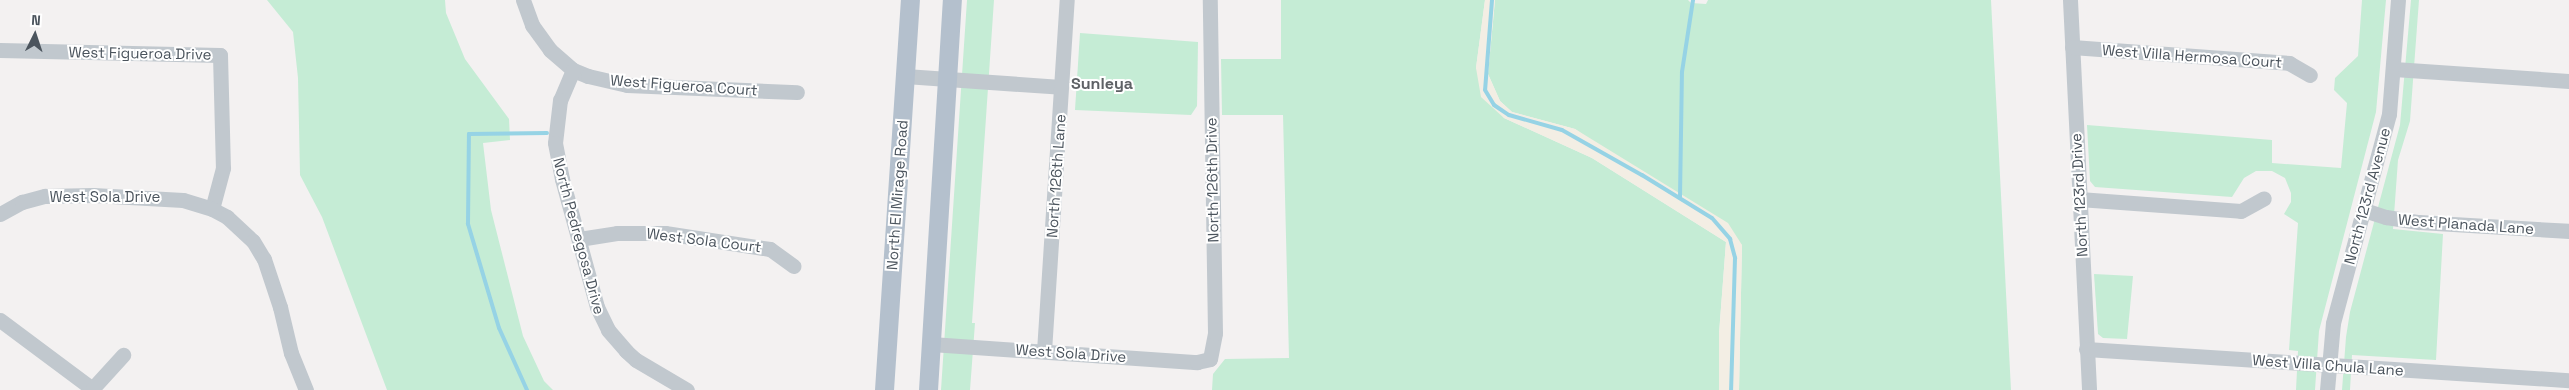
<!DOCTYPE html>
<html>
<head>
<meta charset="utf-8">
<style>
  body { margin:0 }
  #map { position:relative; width:2569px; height:390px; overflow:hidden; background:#f3f1f1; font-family:"Space Grotesk",sans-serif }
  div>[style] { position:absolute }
  .green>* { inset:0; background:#c5ecd5 }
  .sand>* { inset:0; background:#f3eee4 }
  .stream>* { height:4px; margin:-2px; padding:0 2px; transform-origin:2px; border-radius:2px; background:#96d3e5 }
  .minor>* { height:15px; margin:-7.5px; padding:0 7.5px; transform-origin:7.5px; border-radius:7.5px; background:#c1c8ce }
  .major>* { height:19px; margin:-9.5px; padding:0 9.5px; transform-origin:9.5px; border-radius:9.5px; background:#b4c0cd }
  span { translate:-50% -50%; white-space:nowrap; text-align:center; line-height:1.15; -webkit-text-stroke:4px #fff; paint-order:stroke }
  .street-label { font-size:15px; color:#4b545d }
  .neighbourhood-label { font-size:16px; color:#5e6165; font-weight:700 }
  .north { position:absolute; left:10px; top:10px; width:50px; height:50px; -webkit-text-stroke:4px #fff; paint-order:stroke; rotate:4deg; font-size:14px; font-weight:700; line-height:20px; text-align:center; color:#4b545d }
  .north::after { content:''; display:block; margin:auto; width:18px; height:22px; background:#4b545d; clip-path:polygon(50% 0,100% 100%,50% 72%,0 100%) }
</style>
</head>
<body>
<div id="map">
  <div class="green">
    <i style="clip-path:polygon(267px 0,445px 0,446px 13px,465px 59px,509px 119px,510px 140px,483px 143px,491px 210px,523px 336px,544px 381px,553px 390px,387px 390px,322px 217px,300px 175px,298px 78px,293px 32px)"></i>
    <i style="clip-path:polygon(967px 0,994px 0,972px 323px,975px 323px,970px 390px,941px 390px)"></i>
    <i style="clip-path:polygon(1281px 0,1485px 0,1476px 68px,1504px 118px,1592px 158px,1726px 242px,1719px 334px,1719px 390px,1212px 390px,1213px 374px,1225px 359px,1289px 358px,1283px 115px,1222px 115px,1221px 59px,1281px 59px)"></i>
    <i style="clip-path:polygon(1495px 0,1688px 0,1691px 3px,1706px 4px,1708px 0,1991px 0,2011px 390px,1739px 390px,1742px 245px,1575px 129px,1512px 112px,1500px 101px,1488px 74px)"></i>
    <i style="clip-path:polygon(2362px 0,2386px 0,2376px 112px,2319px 331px,2315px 390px,2296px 390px,2298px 351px,2289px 350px,2298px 223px,2284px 214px,2291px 202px,2291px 193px,2285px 178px,2272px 171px,2256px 171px,2244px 178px,2232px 197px,2095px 187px,2090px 181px,2087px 125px,2272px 140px,2272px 163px,2341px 168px,2347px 103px,2334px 90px,2335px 78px,2358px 56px)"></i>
    <i style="clip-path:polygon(2411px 0,2419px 0,2410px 121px,2398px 160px,2393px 229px,2443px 234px,2436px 360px,2352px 355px,2350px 390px,2342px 390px,2346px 337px,2350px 312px,2400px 125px)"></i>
    <i style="clip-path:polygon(1080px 33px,1198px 42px,1197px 106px,1191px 115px,1075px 110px)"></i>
    <i style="clip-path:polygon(2094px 274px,2133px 276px,2127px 339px,2103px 338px,2098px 334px)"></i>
  </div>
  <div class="sand">
    <i style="clip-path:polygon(1485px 0,1495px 0,1488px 74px,1500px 101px,1512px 112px,1575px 129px,1728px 223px,1742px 245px,1739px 390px,1719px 390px,1719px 334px,1726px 242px,1592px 158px,1504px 118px,1481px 97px,1476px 68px)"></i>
  </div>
  <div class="stream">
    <i style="left:1492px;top:0;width:90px;rotate:94.4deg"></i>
    <i style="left:1485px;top:90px;width:17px;rotate:59deg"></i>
    <i style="left:1494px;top:105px;width:18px;rotate:34deg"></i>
    <i style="left:1509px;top:115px;width:55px;rotate:15.8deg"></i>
    <i style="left:1562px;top:130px;width:92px;rotate:29.4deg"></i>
    <i style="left:1642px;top:175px;width:82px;rotate:31.6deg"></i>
    <i style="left:1712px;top:218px;width:28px;rotate:49deg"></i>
    <i style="left:1730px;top:239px;width:20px;rotate:75deg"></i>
    <i style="left:1735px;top:258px;width:132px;rotate:91.7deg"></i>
    <i style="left:1680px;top:197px;width:125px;rotate:-89.1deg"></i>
    <i style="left:1682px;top:72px;width:73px;rotate:-81.3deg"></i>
    <i style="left:527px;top:390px;width:68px;rotate:-114.3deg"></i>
    <i style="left:499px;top:328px;width:109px;rotate:-106.6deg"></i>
    <i style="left:468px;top:224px;width:90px;rotate:-89.4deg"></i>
    <i style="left:469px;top:134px;width:78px;rotate:-0.7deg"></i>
  </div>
  <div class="minor">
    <i style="left:523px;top:0;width:27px;rotate:70deg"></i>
    <i style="left:532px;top:25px;width:31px;rotate:54deg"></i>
    <i style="left:550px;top:50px;width:30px;rotate:41deg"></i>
    <i style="left:573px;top:70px;width:16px;rotate:22deg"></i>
    <i style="left:588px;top:76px;width:40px;rotate:13deg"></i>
    <i style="left:627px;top:85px;width:170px;rotate:2.4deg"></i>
    <i style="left:2070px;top:0;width:390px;rotate:87.2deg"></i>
    <i style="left:2072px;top:47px;width:218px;rotate:4.2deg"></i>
    <i style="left:2289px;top:63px;width:24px;rotate:30deg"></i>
    <i style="left:0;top:50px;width:220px;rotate:1.3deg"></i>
    <i style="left:220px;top:55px;width:113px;rotate:88.5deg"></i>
    <i style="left:223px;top:168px;width:42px;rotate:105deg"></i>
    <i style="left:2394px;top:69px;width:175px;rotate:3.9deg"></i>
    <i style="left:573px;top:70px;width:33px;rotate:113deg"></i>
    <i style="left:560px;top:100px;width:43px;rotate:96.6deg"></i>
    <i style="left:555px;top:143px;width:37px;rotate:79deg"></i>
    <i style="left:562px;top:179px;width:133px;rotate:74.7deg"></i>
    <i style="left:597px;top:307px;width:25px;rotate:64deg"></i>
    <i style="left:608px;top:330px;width:28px;rotate:49deg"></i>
    <i style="left:626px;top:351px;width:13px;rotate:42deg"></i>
    <i style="left:636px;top:360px;width:59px;rotate:30.5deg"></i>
    <i style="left:905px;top:76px;width:156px;rotate:4deg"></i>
    <i style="left:2079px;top:199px;width:162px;rotate:4.2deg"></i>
    <i style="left:2241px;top:211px;width:26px;rotate:-29deg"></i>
    <i style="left:2364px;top:210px;width:23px;rotate:18deg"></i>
    <i style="left:2386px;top:217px;width:33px;rotate:9deg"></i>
    <i style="left:2419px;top:222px;width:150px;rotate:3.4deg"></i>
    <i style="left:0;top:214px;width:25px;rotate:-29deg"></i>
    <i style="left:22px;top:202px;width:24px;rotate:-15deg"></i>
    <i style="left:45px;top:196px;width:48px;rotate:-1.2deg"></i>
    <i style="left:93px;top:195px;width:90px;rotate:3.2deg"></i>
    <i style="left:183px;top:200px;width:30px;rotate:17deg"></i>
    <i style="left:212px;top:209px;width:17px;rotate:28deg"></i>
    <i style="left:227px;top:217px;width:35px;rotate:43deg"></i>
    <i style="left:253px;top:241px;width:21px;rotate:59deg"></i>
    <i style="left:264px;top:259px;width:51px;rotate:71.6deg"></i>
    <i style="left:280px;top:307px;width:47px;rotate:76.6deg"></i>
    <i style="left:291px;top:353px;width:40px;rotate:68deg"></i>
    <i style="left:579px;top:239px;width:38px;rotate:-9deg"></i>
    <i style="left:617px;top:233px;width:48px"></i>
    <i style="left:665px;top:233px;width:106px;rotate:8.7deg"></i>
    <i style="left:770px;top:249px;width:29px;rotate:36deg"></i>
    <i style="left:0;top:320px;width:117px;rotate:36.7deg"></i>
    <i style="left:931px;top:344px;width:267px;rotate:3.9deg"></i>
    <i style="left:1197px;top:362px;width:13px;rotate:-13deg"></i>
    <i style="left:1210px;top:359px;width:26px;rotate:-79deg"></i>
    <i style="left:1215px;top:333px;width:333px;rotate:-90.9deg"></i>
    <i style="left:2086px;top:349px;width:484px;rotate:3.7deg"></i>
    <i style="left:1044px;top:351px;width:352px;rotate:-86.3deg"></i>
    <i style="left:93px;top:388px;width:45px;rotate:-47.7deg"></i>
    <i style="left:2327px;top:390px;width:67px;rotate:-84.9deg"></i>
    <i style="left:2333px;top:323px;width:216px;rotate:-75deg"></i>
    <i style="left:2389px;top:114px;width:114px;rotate:-85.5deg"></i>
  </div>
  <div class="major">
    <i style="left:884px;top:390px;width:391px;rotate:-86.2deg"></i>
    <i style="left:928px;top:390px;width:391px;rotate:-86.5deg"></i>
  </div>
  <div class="street-label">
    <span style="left:140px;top:53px;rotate:1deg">West Figueroa Drive</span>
    <span style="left:2192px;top:56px;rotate:4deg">West Villa Hermosa Court</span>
    <span style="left:684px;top:85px;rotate:4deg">West Figueroa Court</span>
    <span style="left:1056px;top:176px;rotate:-86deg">North 126th Lane</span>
    <span style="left:1212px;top:180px;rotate:-91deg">North 126th Drive</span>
    <span style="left:897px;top:195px;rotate:-86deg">North El Mirage Road</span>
    <span style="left:2079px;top:195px;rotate:-93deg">North 123rd Drive</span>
    <span style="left:2367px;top:196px;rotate:-75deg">North 123rd Avenue</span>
    <span style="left:105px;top:197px">West Sola Drive</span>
    <span style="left:2466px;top:224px;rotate:4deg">West Planada Lane</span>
    <span style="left:579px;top:236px;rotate:75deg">North Pedregosa Drive</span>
    <span style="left:704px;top:240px;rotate:7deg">West Sola Court</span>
    <span style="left:1071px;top:353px;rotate:4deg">West Sola Drive</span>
    <span style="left:2328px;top:365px;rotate:4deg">West Villa Chula Lane</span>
  </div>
  <div class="neighbourhood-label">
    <span style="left:1102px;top:84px">Sunleya</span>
  </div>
  <div class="north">N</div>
</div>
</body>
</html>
